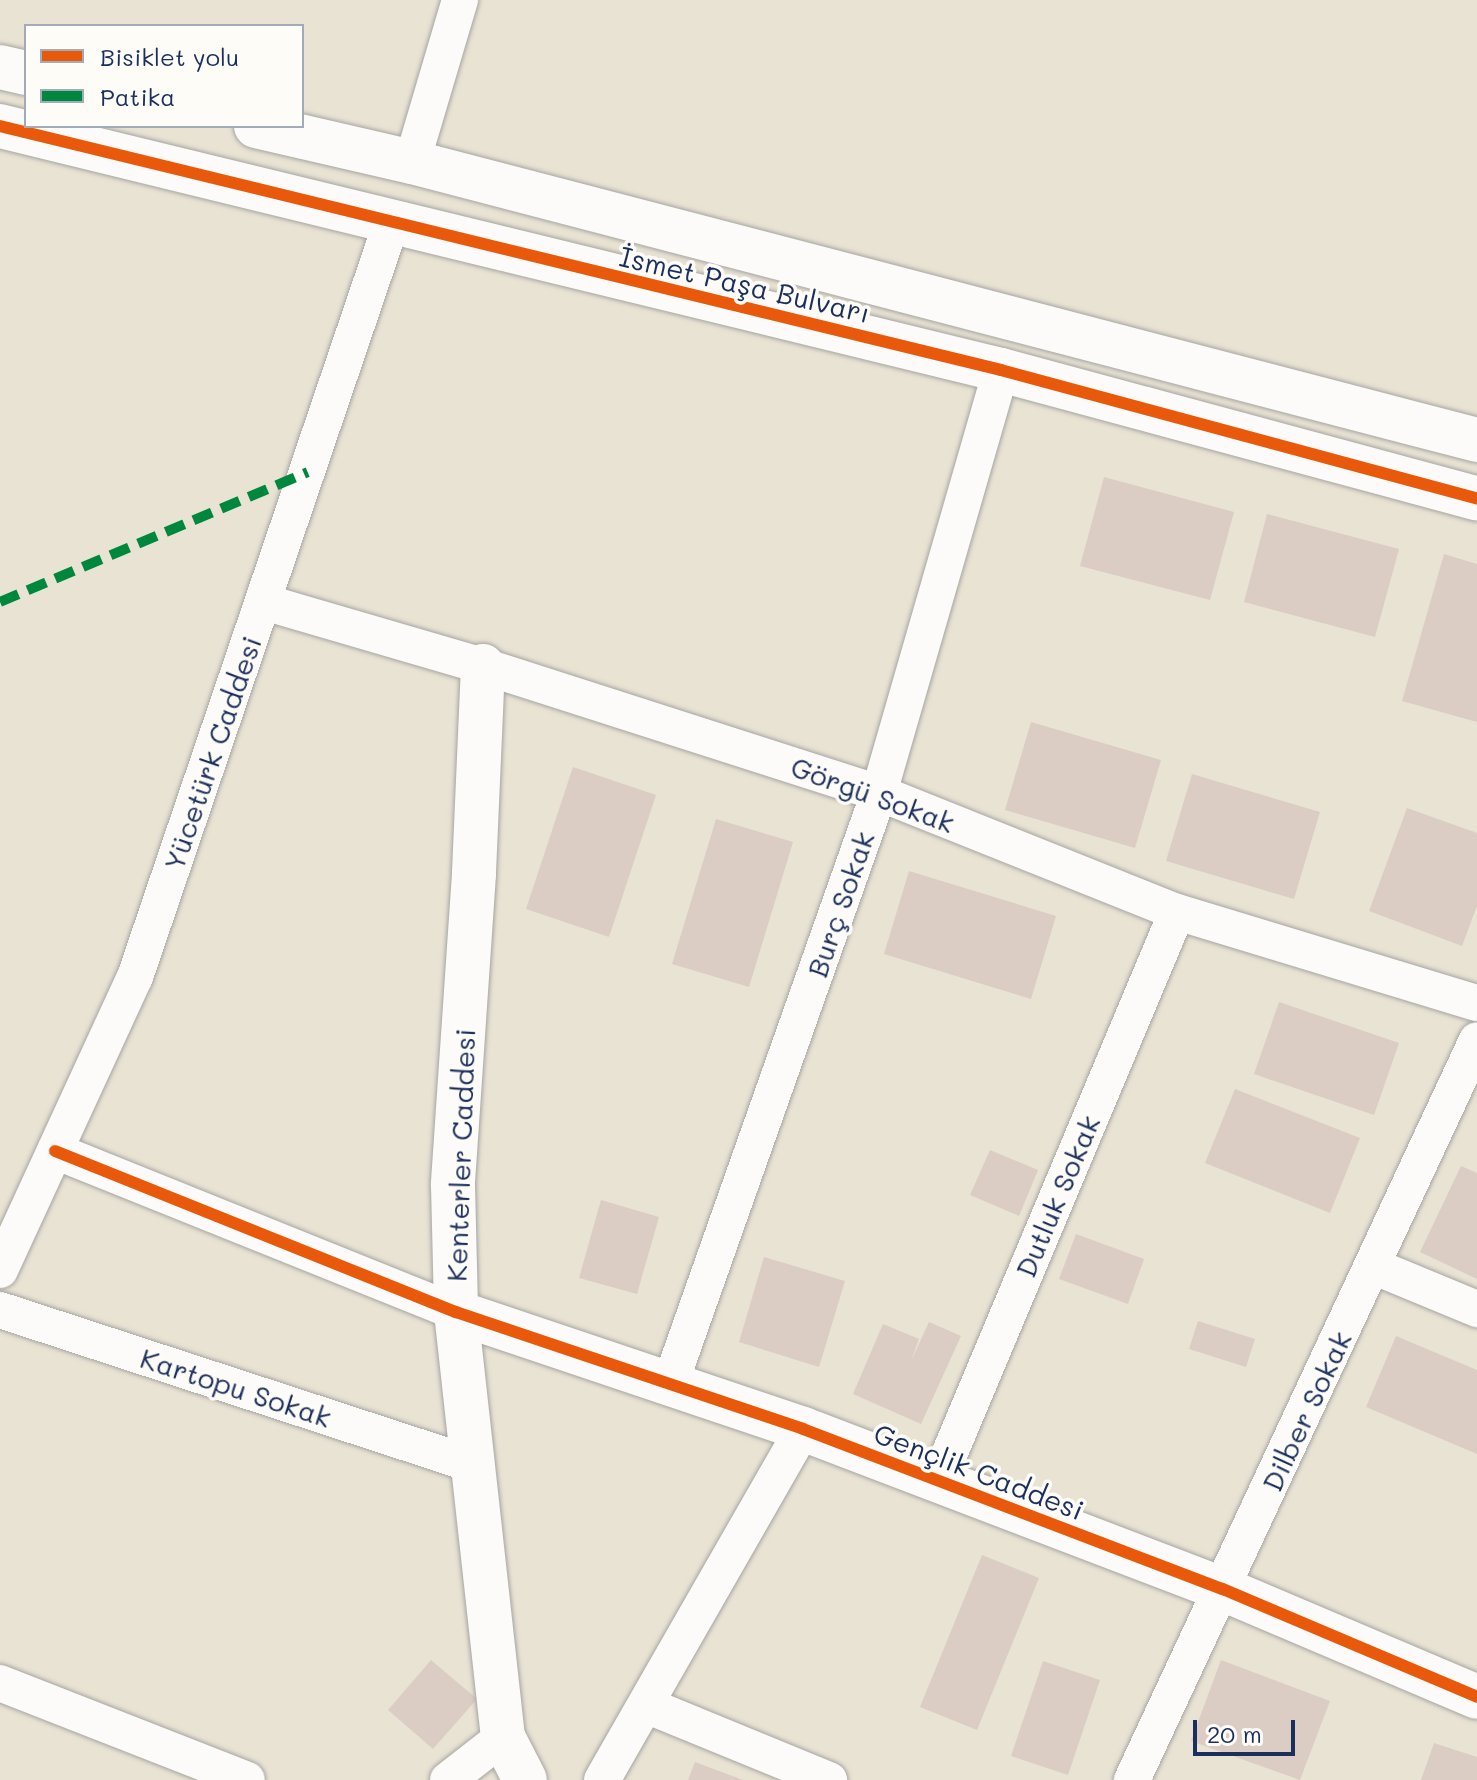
<!DOCTYPE html>
<html>
<head>
<meta charset="utf-8">
<style>
  body { margin:0 }
  #map { position:relative; width:1477px; height:1780px; overflow:hidden; background:#e9e3d4; font-family:Mali,sans-serif }
  div>[style] { position:absolute }
  .building>* { inset:0; background:#dbcdc4 }
  .roads { filter:drop-shadow(0 0 2px #a6a5a2) drop-shadow(0 0 2px #a6a5a2) }
  .minor>* { height:36px; margin:-18px; padding:0 18px; transform-origin:18px; border-radius:18px; background:#fcfbf9 }
  .tertiary>* { height:44px; margin:-22px; padding:0 22px; transform-origin:22px; border-radius:22px; background:#fcfbf9 }
  .quiet>* { height:10px; margin-top:-5px; transform-origin:0; background:repeating-linear-gradient(90deg,#00873e 0 20px,transparent 0 30px) }
  .cycleway>* { height:12px; margin:-6px; padding:0 6px; transform-origin:6px; border-radius:6px; background:#e8590c }
  span { translate:-50% -50%; white-space:nowrap; text-align:center; line-height:1.15; -webkit-text-stroke:7px #fdfcf7; paint-order:stroke }
  .street-label { font-size:28px; color:#1b2f5e }
  .legend { position:absolute; left:24px; top:24px; width:280px; height:104px; box-sizing:border-box; background:#fdfcf7; border:2px solid #a3aaba; margin:0; padding:10px 14px; list-style:none; font-size:24px; color:#1b2f5e }
  .legend li { display:flex; align-items:center; gap:16px; height:40px }
  .legend b { width:40px; border:2px solid #a3aaba }
  .scale { position:absolute; left:1193px; top:1720px; width:102px; height:36px; box-sizing:border-box; border:4px solid #1b2f5e; border-top:0; padding-left:10px; font-size:24px; line-height:28px; white-space:nowrap; color:#1b2f5e; -webkit-text-stroke:6px #fdfcf7; paint-order:stroke }
</style>
</head>
<body>
<div id="map">
  <div class="building">
    <i style="clip-path:polygon(1104px 477px,1234px 512px,1210px 600px,1080px 566px)"></i>
    <i style="clip-path:polygon(1267px 514px,1399px 549px,1375px 637px,1244px 602px)"></i>
    <i style="clip-path:polygon(1444px 554px,1477px 564px,1477px 722px,1402px 701px)"></i>
    <i style="clip-path:polygon(1031px 722px,1161px 760px,1135px 848px,1005px 810px)"></i>
    <i style="clip-path:polygon(573px 767px,656px 795px,609px 937px,526px 909px)"></i>
    <i style="clip-path:polygon(1192px 774px,1320px 812px,1294px 899px,1166px 861px)"></i>
    <i style="clip-path:polygon(1407px 808px,1477px 833px,1477px 906px,1462px 946px,1369px 911px)"></i>
    <i style="clip-path:polygon(716px 819px,793px 842px,749px 987px,672px 964px)"></i>
    <i style="clip-path:polygon(909px 871px,1056px 916px,1031px 999px,884px 954px)"></i>
    <i style="clip-path:polygon(1279px 1002px,1399px 1043px,1374px 1115px,1254px 1074px)"></i>
    <i style="clip-path:polygon(1235px 1089px,1360px 1138px,1330px 1213px,1205px 1163px)"></i>
    <i style="clip-path:polygon(990px 1150px,1038px 1170px,1019px 1216px,970px 1195px)"></i>
    <i style="clip-path:polygon(1461px 1166px,1477px 1173px,1477px 1279px,1420px 1252px)"></i>
    <i style="clip-path:polygon(601px 1200px,659px 1217px,637px 1294px,579px 1278px)"></i>
    <i style="clip-path:polygon(1076px 1234px,1144px 1259px,1128px 1304px,1059px 1279px)"></i>
    <i style="clip-path:polygon(764px 1257px,845px 1281px,819px 1367px,739px 1342px)"></i>
    <i style="clip-path:polygon(1198px 1321px,1255px 1339px,1246px 1367px,1189px 1349px)"></i>
    <i style="clip-path:polygon(929px 1322px,961px 1336px,921px 1424px,853px 1394px,883px 1324px,919px 1339px,911px 1361px)"></i>
    <i style="clip-path:polygon(1396px 1336px,1477px 1370px,1477px 1454px,1366px 1407px)"></i>
    <i style="clip-path:polygon(982px 1555px,1039px 1578px,977px 1730px,920px 1707px)"></i>
    <i style="clip-path:polygon(431px 1660px,477px 1699px,433px 1749px,388px 1710px)"></i>
    <i style="clip-path:polygon(1221px 1660px,1330px 1701px,1300px 1780px,1191px 1741px)"></i>
    <i style="clip-path:polygon(1043px 1661px,1100px 1680px,1068px 1775px,1011px 1756px)"></i>
    <i style="clip-path:polygon(1434px 1743px,1477px 1757px,1477px 1780px,1421px 1780px)"></i>
    <i style="clip-path:polygon(695px 1762px,743px 1780px,688px 1780px)"></i>
  </div>
  <div class="roads">
    <div class="minor">
      <i style="left:412px;top:162px;width:169px;rotate:-73.5deg"></i>
      <i style="left:264px;top:602px;width:228px;rotate:16.3deg"></i>
      <i style="left:483px;top:666px;width:416px;rotate:17.8deg"></i>
      <i style="left:879px;top:793px;width:321px;rotate:21.8deg"></i>
      <i style="left:1177px;top:912px;width:313px;rotate:16.9deg"></i>
      <i style="left:55px;top:1151px;width:432px;rotate:21.9deg"></i>
      <i style="left:1373px;top:1266px;width:113px;rotate:22.5deg"></i>
      <i style="left:0;top:1270px;width:323px;rotate:-65.3deg"></i>
      <i style="left:135px;top:977px;width:795px;rotate:-71.22deg"></i>
      <i style="left:0;top:1310px;width:496px;rotate:18.1deg"></i>
      <i style="left:670px;top:1384px;width:627px;rotate:-70.52deg"></i>
      <i style="left:879px;top:793px;width:440px;rotate:-73.9deg"></i>
      <i style="left:938px;top:1481px;width:617px;rotate:-67.22deg"></i>
      <i style="left:0;top:1683px;width:265px;rotate:21.4deg"></i>
      <i style="left:646px;top:1705px;width:198px;rotate:22.3deg"></i>
      <i style="left:448px;top:1780px;width:70px;rotate:-38deg"></i>
      <i style="left:602px;top:1780px;width:404px;rotate:-60.2deg"></i>
      <i style="left:1132px;top:1780px;width:816px;rotate:-65deg"></i>
    </div>
    <div class="tertiary">
      <i style="left:0;top:67px;width:27px;rotate:13deg"></i>
      <i style="left:0;top:126px;width:1030px;rotate:13.7deg"></i>
      <i style="left:1001px;top:370px;width:493px;rotate:15.1deg"></i>
      <i style="left:256px;top:126px;width:160px;rotate:13deg"></i>
      <i style="left:412px;top:162px;width:1101px;rotate:14.63deg"></i>
      <i style="left:483px;top:666px;width:208px;rotate:92.5deg"></i>
      <i style="left:474px;top:874px;width:312px;rotate:93.9deg"></i>
      <i style="left:453px;top:1185px;width:127px;rotate:88.6deg"></i>
      <i style="left:456px;top:1312px;width:428px;rotate:83.7deg"></i>
      <i style="left:503px;top:1737px;width:48px;rotate:62.9deg"></i>
      <i style="left:456px;top:1312px;width:366px;rotate:18.6deg"></i>
      <i style="left:803px;top:1429px;width:449px;rotate:20.9deg"></i>
      <i style="left:1223px;top:1589px;width:276px;rotate:23deg"></i>
    </div>
  </div>
  <div class="quiet">
    <i style="left:0;top:602px;width:334px;rotate:-22.9deg"></i>
  </div>
  <div class="cycleway">
    <i style="left:0;top:126px;width:1030px;rotate:13.7deg"></i>
    <i style="left:1001px;top:370px;width:493px;rotate:15.1deg"></i>
    <i style="left:55px;top:1151px;width:432px;rotate:21.9deg"></i>
    <i style="left:456px;top:1312px;width:366px;rotate:18.6deg"></i>
    <i style="left:803px;top:1429px;width:449px;rotate:20.9deg"></i>
    <i style="left:1223px;top:1589px;width:276px;rotate:23deg"></i>
  </div>
  <div class="street-label">
    <span style="left:745px;top:284px;rotate:13deg">İsmet Paşa Bulvarı</span>
    <span style="left:212px;top:753px;rotate:-71deg">Yücetürk Caddesi</span>
    <span style="left:873px;top:794px;rotate:20deg">Görgü Sokak</span>
    <span style="left:840px;top:904px;rotate:-71deg">Burç Sokak</span>
    <span style="left:460px;top:1155px;rotate:-88deg">Kenterler Caddesi</span>
    <span style="left:1057px;top:1196px;rotate:-67deg">Dutluk Sokak</span>
    <span style="left:236px;top:1387px;rotate:18deg">Kartopu Sokak</span>
    <span style="left:1306px;top:1411px;rotate:-65deg">Dilber Sokak</span>
    <span style="left:979px;top:1471px;rotate:21deg">Gençlik Caddesi</span>
  </div>
  <ul class="legend">
  <li><b style="height:10px;background:#e8590c"></b>Bisiklet yolu</li>
  <li><b style="height:10px;background:#00873e"></b>Patika</li>
  </ul>
  <div class="scale">20 m</div>
</div>
</body>
</html>
